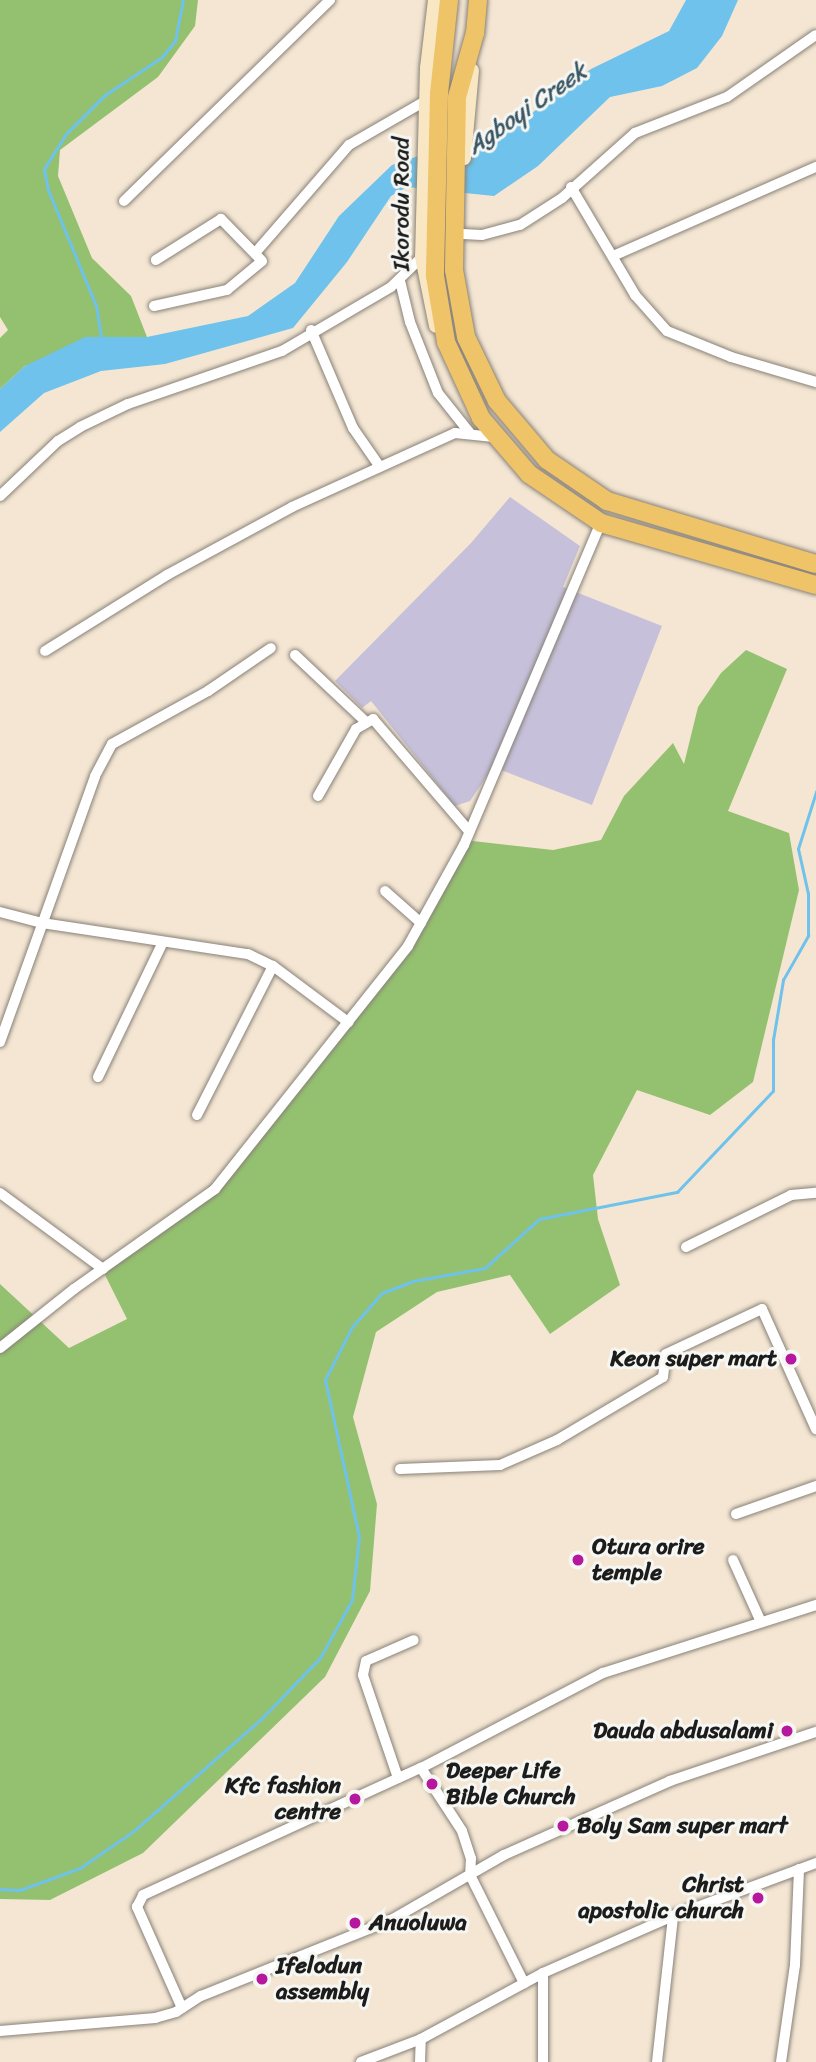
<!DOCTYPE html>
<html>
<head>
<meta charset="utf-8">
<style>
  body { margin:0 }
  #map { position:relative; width:816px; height:2062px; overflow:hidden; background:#f4e6d3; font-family:Sriracha,sans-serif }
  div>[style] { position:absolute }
  .industrial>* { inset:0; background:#c6c0da }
  .green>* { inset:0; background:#94c170 }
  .water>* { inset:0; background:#6ec2eb }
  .stream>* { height:2.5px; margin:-1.25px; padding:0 1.25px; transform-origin:1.25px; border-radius:1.25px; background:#6ec2eb }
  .roads { filter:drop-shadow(0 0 2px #888178) drop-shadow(0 0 2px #888178) }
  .street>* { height:10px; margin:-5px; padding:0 5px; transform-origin:5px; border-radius:5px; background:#fff }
  .secondary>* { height:14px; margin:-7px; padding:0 7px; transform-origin:7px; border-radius:7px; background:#f9e7c3 }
  .highway>* { height:18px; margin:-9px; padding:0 9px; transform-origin:9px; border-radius:9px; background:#efc469 }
  .dots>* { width:19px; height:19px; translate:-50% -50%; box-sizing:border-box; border:4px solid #f6f6f2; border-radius:50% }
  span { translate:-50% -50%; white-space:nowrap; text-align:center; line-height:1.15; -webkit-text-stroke:6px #f6f6f2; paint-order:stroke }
  .street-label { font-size:23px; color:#1c1c1c }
  .poi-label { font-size:23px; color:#1c1c1c; font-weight:700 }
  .right { translate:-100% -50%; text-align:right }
  .left { translate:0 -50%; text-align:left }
  .water-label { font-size:24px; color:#395664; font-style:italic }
</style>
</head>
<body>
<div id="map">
  <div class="industrial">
    <i style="clip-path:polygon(510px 497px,580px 546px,563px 587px,662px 626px,592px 805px,493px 767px,470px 801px,455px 806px,371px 701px,362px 708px,335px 681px,471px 543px)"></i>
  </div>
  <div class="green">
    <i style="clip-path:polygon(0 0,198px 0,195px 26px,158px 77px,60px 150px,58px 176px,92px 258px,131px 296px,147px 337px,25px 366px,0 389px,0 338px,8px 330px,0 317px)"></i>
    <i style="clip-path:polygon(746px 650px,787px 669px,728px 811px,789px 833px,799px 890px,753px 1082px,710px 1115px,637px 1090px,593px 1175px,598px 1219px,620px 1285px,550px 1334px,510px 1275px,437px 1292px,376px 1332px,353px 1417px,377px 1504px,370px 1591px,325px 1677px,143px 1853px,50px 1900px,0 1899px,0 1284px,69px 1348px,127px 1319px,102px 1269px,211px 1185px,416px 933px,464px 840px,553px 850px,601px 840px,624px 796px,673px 743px,684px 764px,698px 707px,721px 673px)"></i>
  </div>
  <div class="water">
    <i style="clip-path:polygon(686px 0,738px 0,722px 36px,697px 68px,662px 86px,610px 97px,538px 166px,494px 196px,407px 187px,391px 196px,347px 262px,293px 328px,165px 364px,101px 371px,44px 393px,0 432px,0 389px,25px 366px,85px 337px,147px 337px,248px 316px,295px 283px,339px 216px,392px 165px,424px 154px,485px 148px,591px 69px,669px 31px)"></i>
  </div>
  <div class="stream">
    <i style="left:101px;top:337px;width:31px;rotate:-99deg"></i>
    <i style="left:96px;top:306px;width:126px;rotate:-112.5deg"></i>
    <i style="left:48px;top:190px;width:21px;rotate:-101deg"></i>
    <i style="left:44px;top:169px;width:41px;rotate:-57.8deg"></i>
    <i style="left:66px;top:134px;width:55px;rotate:-45deg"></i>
    <i style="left:105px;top:95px;width:69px;rotate:-33.7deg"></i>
    <i style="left:162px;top:57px;width:21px;rotate:-51deg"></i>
    <i style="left:175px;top:41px;width:42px;rotate:-79deg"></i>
    <i style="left:0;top:1889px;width:20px;rotate:3deg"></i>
    <i style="left:20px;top:1890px;width:64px;rotate:-20.1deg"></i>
    <i style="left:80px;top:1868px;width:67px;rotate:-34.6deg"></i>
    <i style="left:135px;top:1830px;width:169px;rotate:-41.4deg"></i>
    <i style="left:262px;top:1718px;width:83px;rotate:-46deg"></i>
    <i style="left:320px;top:1658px;width:66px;rotate:-61.1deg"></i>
    <i style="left:352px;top:1600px;width:63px;rotate:-83.7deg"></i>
    <i style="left:359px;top:1537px;width:161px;rotate:-102.2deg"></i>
    <i style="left:325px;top:1380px;width:59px;rotate:-63deg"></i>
    <i style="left:352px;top:1327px;width:45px;rotate:-48.6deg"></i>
    <i style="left:382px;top:1293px;width:33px;rotate:-21deg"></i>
    <i style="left:413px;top:1281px;width:73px;rotate:-10.2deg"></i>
    <i style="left:485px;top:1268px;width:73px;rotate:-42.2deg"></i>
    <i style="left:539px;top:1219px;width:141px;rotate:-11.1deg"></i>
    <i style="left:677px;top:1192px;width:139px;rotate:-46.5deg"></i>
    <i style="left:773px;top:1091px;width:51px;rotate:-90deg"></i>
    <i style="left:773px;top:1040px;width:61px;rotate:-80.5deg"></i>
    <i style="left:783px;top:980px;width:51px;rotate:-60.4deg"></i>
    <i style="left:808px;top:936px;width:42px;rotate:-90deg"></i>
    <i style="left:808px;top:894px;width:46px;rotate:-102.5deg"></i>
    <i style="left:798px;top:849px;width:60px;rotate:-72.5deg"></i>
  </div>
  <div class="roads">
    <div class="street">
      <i style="left:571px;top:187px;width:126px;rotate:59.3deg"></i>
      <i style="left:635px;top:295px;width:48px;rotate:48.4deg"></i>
      <i style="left:667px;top:331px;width:69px;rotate:22.1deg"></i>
      <i style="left:731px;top:357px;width:89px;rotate:16.4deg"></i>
      <i style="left:124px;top:201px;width:288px;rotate:-44.3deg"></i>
      <i style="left:463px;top:234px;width:19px;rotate:3deg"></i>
      <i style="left:482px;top:235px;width:39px;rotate:-15deg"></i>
      <i style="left:520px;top:225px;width:50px;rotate:-32.7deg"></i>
      <i style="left:562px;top:198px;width:98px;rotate:-41.7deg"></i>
      <i style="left:635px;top:133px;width:99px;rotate:-21.4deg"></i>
      <i style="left:727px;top:97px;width:108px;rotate:-34.9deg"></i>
      <i style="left:256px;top:252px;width:142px;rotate:-49deg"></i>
      <i style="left:349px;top:145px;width:90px;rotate:-30deg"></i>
      <i style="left:613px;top:256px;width:222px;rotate:-23.7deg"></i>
      <i style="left:400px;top:281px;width:42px;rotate:76.3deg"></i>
      <i style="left:410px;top:322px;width:76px;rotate:68.5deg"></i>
      <i style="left:438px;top:393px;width:50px;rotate:51.5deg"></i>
      <i style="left:154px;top:306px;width:75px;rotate:-12.4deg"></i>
      <i style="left:227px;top:290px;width:45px;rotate:-39.6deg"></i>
      <i style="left:262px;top:261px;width:59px;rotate:-134.3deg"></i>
      <i style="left:221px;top:219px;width:77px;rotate:147.8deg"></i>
      <i style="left:311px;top:330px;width:107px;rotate:66.8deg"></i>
      <i style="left:353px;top:428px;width:47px;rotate:55.3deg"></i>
      <i style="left:0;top:496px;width:80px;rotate:-43.5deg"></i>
      <i style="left:58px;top:441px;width:26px;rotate:-32deg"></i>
      <i style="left:80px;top:427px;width:53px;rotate:-25.6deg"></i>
      <i style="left:128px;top:404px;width:163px;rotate:-19deg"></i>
      <i style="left:282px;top:351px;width:126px;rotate:-30.4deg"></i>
      <i style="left:391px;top:287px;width:43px;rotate:-44.1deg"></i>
      <i style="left:45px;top:651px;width:144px;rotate:-31.9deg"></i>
      <i style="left:167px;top:575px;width:142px;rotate:-28.5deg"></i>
      <i style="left:292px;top:507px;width:179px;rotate:-24.4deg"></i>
      <i style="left:455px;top:433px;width:39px;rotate:6deg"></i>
      <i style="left:295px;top:655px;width:96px;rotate:43.3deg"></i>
      <i style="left:318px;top:796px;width:77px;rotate:-60.4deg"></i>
      <i style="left:356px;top:729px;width:20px;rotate:-30deg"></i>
      <i style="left:373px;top:719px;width:148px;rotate:49.4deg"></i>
      <i style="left:385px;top:891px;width:48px;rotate:41.6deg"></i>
      <i style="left:0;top:912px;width:43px;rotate:14.7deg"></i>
      <i style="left:42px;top:923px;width:208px;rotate:8.6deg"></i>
      <i style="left:248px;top:954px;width:28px;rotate:26deg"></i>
      <i style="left:273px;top:966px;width:94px;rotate:36.7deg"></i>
      <i style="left:0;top:1042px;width:282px;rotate:-70.3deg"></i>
      <i style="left:95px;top:776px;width:36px;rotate:-62deg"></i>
      <i style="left:112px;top:744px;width:110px;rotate:-28.9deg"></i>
      <i style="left:208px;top:691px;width:76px;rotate:-34.3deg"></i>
      <i style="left:98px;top:1077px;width:148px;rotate:-64.3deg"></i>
      <i style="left:197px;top:1115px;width:167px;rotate:-63deg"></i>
      <i style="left:0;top:1193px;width:128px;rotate:36.4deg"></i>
      <i style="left:686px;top:1247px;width:117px;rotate:-26.3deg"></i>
      <i style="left:791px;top:1195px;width:25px;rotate:-5deg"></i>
      <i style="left:0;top:1348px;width:95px;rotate:-38.6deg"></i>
      <i style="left:74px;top:1289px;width:173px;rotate:-35.3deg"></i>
      <i style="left:215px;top:1189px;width:310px;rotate:-51.5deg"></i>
      <i style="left:408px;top:946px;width:115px;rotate:-61deg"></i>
      <i style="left:464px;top:845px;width:350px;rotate:-67deg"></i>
      <i style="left:400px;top:1469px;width:100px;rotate:-2.3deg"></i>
      <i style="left:500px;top:1465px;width:62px;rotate:-23.7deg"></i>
      <i style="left:557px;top:1440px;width:123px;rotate:-30.7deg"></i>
      <i style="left:663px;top:1377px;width:23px;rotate:-83deg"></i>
      <i style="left:666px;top:1354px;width:106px;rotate:-25.1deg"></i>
      <i style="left:762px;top:1309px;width:132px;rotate:65.8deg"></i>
      <i style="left:736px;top:1514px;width:85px;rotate:-19.3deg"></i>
      <i style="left:733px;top:1560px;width:68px;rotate:65.7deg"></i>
      <i style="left:421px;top:1768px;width:75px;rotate:56.9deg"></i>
      <i style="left:462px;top:1831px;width:28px;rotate:72deg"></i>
      <i style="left:471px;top:1858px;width:17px;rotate:93deg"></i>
      <i style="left:470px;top:1875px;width:121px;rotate:63.4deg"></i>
      <i style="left:398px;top:1778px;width:109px;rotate:-108.8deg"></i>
      <i style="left:363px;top:1675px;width:14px;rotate:-78deg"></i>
      <i style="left:366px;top:1661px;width:52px;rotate:-23.6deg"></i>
      <i style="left:182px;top:2008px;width:111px;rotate:-114deg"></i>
      <i style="left:137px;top:1907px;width:13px;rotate:-63deg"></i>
      <i style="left:143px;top:1895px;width:306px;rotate:-24.6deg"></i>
      <i style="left:421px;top:1768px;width:205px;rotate:-27.6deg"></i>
      <i style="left:603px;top:1673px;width:224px;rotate:-17.7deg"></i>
      <i style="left:0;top:2031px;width:156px;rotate:-4.8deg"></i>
      <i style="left:155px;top:2018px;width:22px;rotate:-16deg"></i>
      <i style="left:176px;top:2012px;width:30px;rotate:-33deg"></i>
      <i style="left:201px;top:1996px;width:205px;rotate:-21.8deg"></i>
      <i style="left:391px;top:1920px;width:130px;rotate:-29.9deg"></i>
      <i style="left:504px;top:1855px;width:182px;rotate:-24deg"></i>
      <i style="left:670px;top:1781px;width:154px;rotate:-18.6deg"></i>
      <i style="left:361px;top:2062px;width:64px;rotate:-21deg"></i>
      <i style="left:421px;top:2039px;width:139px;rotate:-28.4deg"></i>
      <i style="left:543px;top:1973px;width:142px;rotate:-23.7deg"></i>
      <i style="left:673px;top:1916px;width:153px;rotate:-20.3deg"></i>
      <i style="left:420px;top:2062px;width:23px;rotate:-88deg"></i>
      <i style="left:543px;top:2062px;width:89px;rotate:-90deg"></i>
      <i style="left:657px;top:2062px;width:147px;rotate:-83.7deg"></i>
      <i style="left:781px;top:2062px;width:98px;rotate:-81.8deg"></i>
      <i style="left:795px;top:1965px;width:96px;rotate:-87.6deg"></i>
    </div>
    <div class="secondary">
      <i style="left:435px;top:0;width:68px;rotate:96.7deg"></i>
      <i style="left:427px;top:68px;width:189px;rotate:91.5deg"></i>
      <i style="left:422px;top:257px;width:70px;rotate:78.5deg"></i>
      <i style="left:464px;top:158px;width:88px;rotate:-84.8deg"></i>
    </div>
    <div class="highway">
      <i style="left:449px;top:0;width:95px;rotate:96.1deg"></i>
      <i style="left:439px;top:94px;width:182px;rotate:91.3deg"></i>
      <i style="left:435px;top:276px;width:67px;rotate:80.5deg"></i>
      <i style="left:446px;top:342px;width:84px;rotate:65.3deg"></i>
      <i style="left:481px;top:418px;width:74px;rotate:49.4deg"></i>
      <i style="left:529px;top:474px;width:87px;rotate:34.2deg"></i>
      <i style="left:601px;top:523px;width:224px;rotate:16.1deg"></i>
      <i style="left:478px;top:0;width:33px;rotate:95deg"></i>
      <i style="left:475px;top:33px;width:66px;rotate:105.7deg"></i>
      <i style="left:457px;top:97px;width:173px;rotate:91deg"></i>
      <i style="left:454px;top:270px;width:68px;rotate:79.8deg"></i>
      <i style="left:466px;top:337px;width:71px;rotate:64.2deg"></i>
      <i style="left:497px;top:401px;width:77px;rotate:49.7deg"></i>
      <i style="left:547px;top:460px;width:73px;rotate:34.3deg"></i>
      <i style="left:607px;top:501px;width:218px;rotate:16.8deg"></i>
    </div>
  </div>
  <div class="dots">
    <i style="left:791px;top:1359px;background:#b5179e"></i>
    <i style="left:578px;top:1560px;background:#b5179e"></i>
    <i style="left:787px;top:1731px;background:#b5179e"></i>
    <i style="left:432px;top:1784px;background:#b5179e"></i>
    <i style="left:355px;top:1799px;background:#b5179e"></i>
    <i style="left:563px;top:1826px;background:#b5179e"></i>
    <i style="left:758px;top:1898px;background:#b5179e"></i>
    <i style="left:355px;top:1923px;background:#b5179e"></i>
    <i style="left:262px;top:1979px;background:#b5179e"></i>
  </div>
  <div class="street-label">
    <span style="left:402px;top:204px;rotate:-90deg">Ikorodu Road</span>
  </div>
  <div class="poi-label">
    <span class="right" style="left:777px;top:1359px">Keon super mart</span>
    <span class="left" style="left:592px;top:1560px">Otura orire<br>temple</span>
    <span class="right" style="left:773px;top:1731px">Dauda abdusalami</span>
    <span class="left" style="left:446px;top:1784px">Deeper Life<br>Bible Church</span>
    <span class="right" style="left:341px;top:1799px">Kfc fashion<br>centre</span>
    <span class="left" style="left:577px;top:1826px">Boly Sam super mart</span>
    <span class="right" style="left:744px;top:1898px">Christ<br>apostolic church</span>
    <span class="left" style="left:369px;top:1923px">Anuoluwa</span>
    <span class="left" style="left:276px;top:1979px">Ifelodun<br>assembly</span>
  </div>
  <div class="water-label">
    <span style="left:527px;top:109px;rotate:-35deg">Agboyi Creek</span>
  </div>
</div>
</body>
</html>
